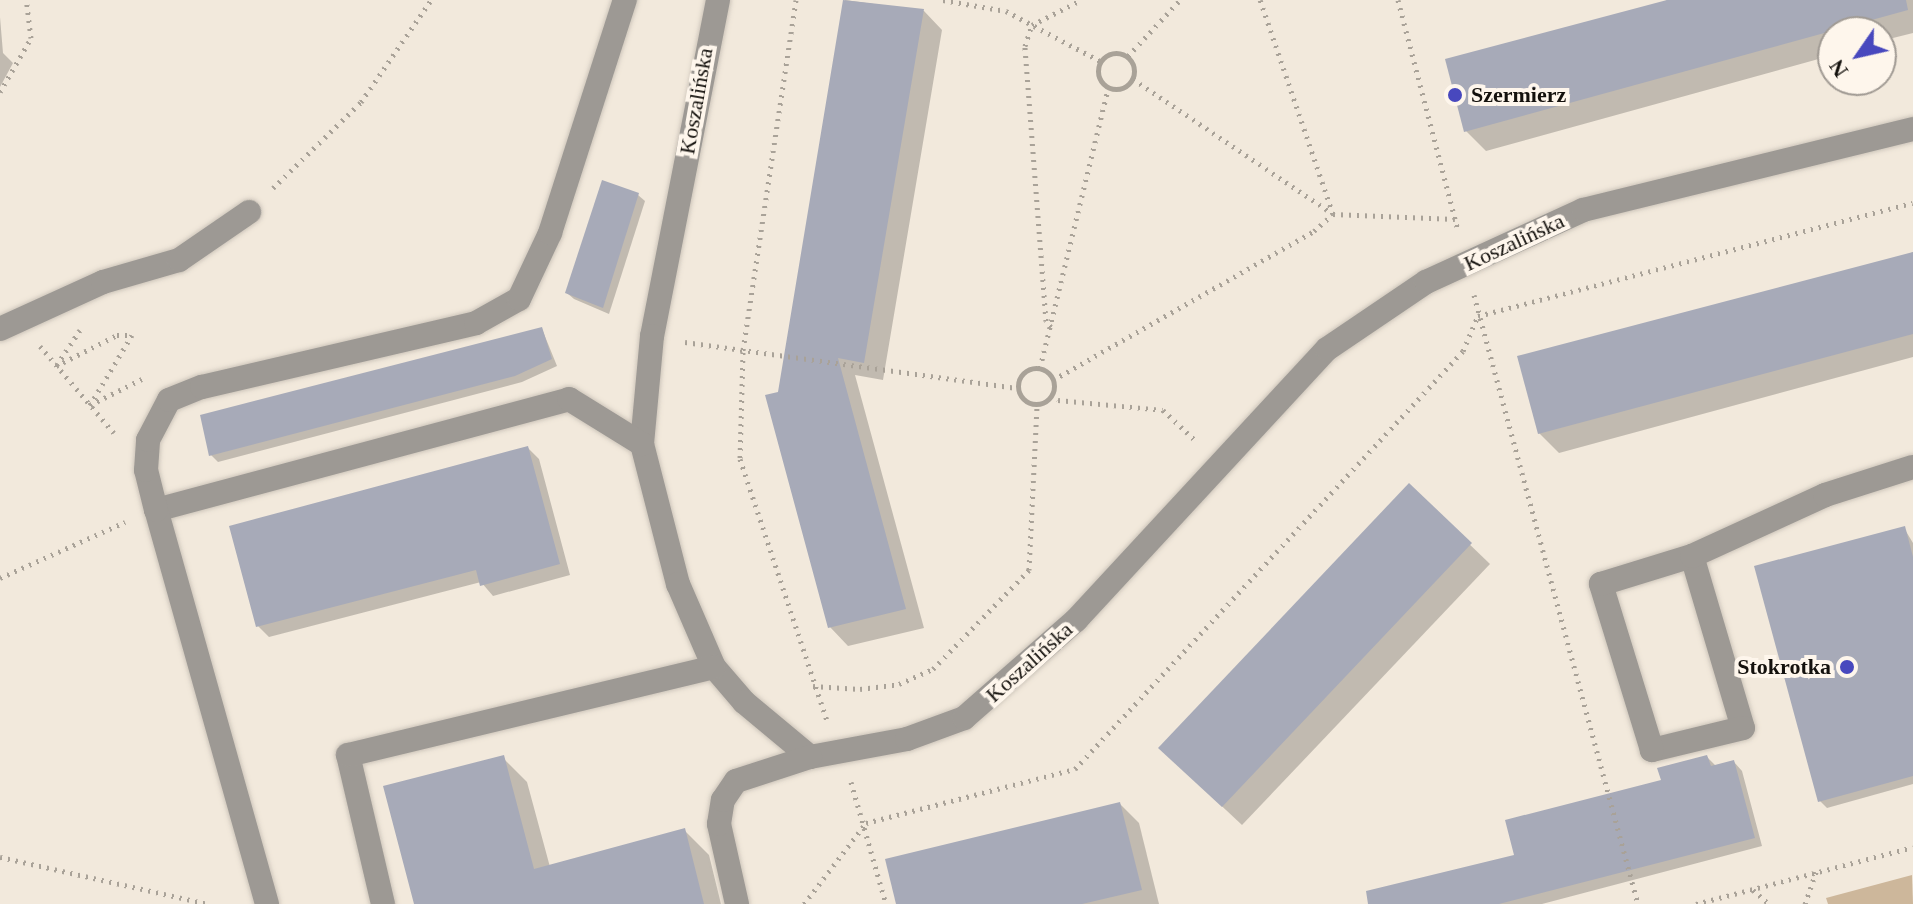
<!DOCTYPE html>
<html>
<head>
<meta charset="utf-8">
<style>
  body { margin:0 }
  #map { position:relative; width:1913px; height:904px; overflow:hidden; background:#f2e9dc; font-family:Georgia,serif }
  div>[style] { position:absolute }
  .green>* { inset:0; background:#cdb79b }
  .shadow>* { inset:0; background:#0003 }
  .building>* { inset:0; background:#a7aab8 }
  .path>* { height:5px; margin-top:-2.5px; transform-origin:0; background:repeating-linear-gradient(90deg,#a9a298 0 2px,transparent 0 8px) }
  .path>.ring { margin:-2.5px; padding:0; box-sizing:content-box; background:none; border:5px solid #a9a298; border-radius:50% }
  .roads { filter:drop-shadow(0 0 2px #cec6bb) drop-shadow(0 0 2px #cec6bb) }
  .minor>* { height:24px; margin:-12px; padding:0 12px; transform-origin:12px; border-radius:12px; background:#9d9994 }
  .dots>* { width:22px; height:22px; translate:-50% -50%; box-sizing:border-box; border:4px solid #fef6ec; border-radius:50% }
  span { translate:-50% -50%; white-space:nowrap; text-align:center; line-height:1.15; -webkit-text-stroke:8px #fef6ec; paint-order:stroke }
  .poi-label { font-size:22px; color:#14110d; font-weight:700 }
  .left { translate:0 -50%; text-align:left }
  .right { translate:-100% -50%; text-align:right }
  .street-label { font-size:22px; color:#14110d }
  .north { position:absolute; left:1817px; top:16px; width:80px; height:80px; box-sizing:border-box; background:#fef6ec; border:2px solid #a09a93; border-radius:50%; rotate:236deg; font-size:22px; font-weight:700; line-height:32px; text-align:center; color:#14110d }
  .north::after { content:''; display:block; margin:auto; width:28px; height:36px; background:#4848be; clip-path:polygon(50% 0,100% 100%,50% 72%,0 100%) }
</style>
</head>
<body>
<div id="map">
  <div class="green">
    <i style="clip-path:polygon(1912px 875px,1913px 904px,1828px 904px,1826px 898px)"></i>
  </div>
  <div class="shadow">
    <i style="clip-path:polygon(845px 0,924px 11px,942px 30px,883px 380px,855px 375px,924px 628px,848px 646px,830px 627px,780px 394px)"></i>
    <i style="clip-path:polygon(1667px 0,1913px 0,1913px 33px,1881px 41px,1881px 32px,1833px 32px,1833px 55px,1486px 151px,1466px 131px)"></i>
    <i style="clip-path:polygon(0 17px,3px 53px,13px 63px,0 87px)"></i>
    <i style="clip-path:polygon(638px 195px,645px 201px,609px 314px,574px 299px,567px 293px)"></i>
    <i style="clip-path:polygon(1913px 252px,1913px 357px,1559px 453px,1539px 433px)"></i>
    <i style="clip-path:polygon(542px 329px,557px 366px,522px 382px,218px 462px,211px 455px)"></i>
    <i style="clip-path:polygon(528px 448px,539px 459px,570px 575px,493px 596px,481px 582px,269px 637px,258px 626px)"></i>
    <i style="clip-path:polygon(1409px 486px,1490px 564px,1242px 825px,1180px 767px)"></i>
    <i style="clip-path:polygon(1904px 528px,1913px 543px,1913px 784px,1827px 808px,1820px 801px)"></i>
    <i style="clip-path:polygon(1707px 757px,1717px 767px,1734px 762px,1742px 771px,1762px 846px,1542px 904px,1403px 904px,1516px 856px)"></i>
    <i style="clip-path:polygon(503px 758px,527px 782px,550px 867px,685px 831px,709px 855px,721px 904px,416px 904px)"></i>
    <i style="clip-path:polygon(1120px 804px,1139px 823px,1159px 904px,898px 904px)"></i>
  </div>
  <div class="building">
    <i style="clip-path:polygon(843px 0,924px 9px,864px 363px,838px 358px,906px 609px,828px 628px,765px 395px,778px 392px)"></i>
    <i style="clip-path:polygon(1667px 0,1906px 0,1908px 10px,1464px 132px,1445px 59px)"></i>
    <i style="clip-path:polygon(602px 180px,639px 193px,603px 308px,565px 293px)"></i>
    <i style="clip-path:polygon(1913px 252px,1913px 334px,1538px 434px,1517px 356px)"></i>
    <i style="clip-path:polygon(542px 327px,552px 359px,515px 376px,209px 456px,200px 415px)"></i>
    <i style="clip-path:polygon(528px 446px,560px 564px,480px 586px,476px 570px,256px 627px,229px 526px)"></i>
    <i style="clip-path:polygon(1409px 483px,1472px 543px,1222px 807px,1158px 748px)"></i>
    <i style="clip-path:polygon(1905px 526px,1913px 557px,1913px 776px,1818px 802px,1754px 566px)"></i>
    <i style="clip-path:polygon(504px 755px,534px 869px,685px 828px,704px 904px,414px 904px,383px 786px)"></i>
    <i style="clip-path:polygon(1707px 755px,1711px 766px,1734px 760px,1755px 838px,1499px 904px,1368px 904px,1366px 891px,1514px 855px,1505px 820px,1661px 780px,1657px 768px)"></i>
    <i style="clip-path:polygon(1120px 802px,1142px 890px,1082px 904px,896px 904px,885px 859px)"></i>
  </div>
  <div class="path">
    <i style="left:796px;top:0;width:356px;rotate:98.6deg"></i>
    <i style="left:743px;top:352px;width:107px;rotate:91.6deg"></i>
    <i style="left:740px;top:459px;width:275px;rotate:71.6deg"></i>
    <i style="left:943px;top:0;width:64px;rotate:9.9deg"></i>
    <i style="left:1006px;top:11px;width:106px;rotate:28deg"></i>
    <i style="left:1398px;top:0;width:239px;rotate:75.4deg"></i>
    <i class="ring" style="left:1098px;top:53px;width:31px;height:31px"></i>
    <i style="left:1128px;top:56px;width:76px;rotate:-47.1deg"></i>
    <i style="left:1133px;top:79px;width:241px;rotate:34deg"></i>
    <i style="left:1333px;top:214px;width:122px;rotate:2.3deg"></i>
    <i style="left:0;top:92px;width:62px;rotate:-60.1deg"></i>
    <i style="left:31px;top:38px;width:38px;rotate:-97deg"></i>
    <i style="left:273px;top:188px;width:123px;rotate:-44.3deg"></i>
    <i style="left:361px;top:102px;width:124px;rotate:-55.5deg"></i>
    <i style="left:1474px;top:295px;width:631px;rotate:74.93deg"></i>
    <i style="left:1051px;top:327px;width:8px;rotate:-130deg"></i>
    <i style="left:1046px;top:321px;width:276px;rotate:-94.4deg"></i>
    <i style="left:1025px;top:46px;width:22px;rotate:-72deg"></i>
    <i style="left:1032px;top:25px;width:55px;rotate:-27deg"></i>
    <i style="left:80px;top:330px;width:43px;rotate:123.7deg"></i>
    <i style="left:56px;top:366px;width:68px;rotate:-26.9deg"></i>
    <i style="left:117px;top:335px;width:15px"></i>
    <i style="left:132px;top:335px;width:82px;rotate:121deg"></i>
    <i style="left:90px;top:405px;width:58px;rotate:-26.6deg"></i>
    <i style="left:685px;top:342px;width:335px;rotate:7.9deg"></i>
    <i style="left:40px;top:346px;width:114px;rotate:49.6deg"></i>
    <i class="ring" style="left:1018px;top:368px;width:31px;height:31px"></i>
    <i style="left:1040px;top:368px;width:288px;rotate:-76.3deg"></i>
    <i style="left:1053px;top:380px;width:301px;rotate:-29.7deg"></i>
    <i style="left:1314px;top:231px;width:25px;rotate:-42deg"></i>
    <i style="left:1333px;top:214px;width:226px;rotate:-108.8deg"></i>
    <i style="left:1052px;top:394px;width:8px;rotate:45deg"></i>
    <i style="left:1058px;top:400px;width:105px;rotate:5.4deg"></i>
    <i style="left:1163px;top:410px;width:45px;rotate:43.2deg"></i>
    <i style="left:0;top:578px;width:137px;rotate:-24.1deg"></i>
    <i style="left:813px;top:686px;width:47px;rotate:3.7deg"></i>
    <i style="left:860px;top:689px;width:39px;rotate:-7deg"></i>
    <i style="left:899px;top:684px;width:37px;rotate:-24deg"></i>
    <i style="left:933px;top:669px;width:138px;rotate:-45.9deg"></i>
    <i style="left:1029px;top:570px;width:165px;rotate:-87.2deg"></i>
    <i style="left:851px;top:782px;width:127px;rotate:74deg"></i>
    <i style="left:0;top:857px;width:213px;rotate:12.7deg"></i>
    <i style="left:1753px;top:890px;width:21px;rotate:41deg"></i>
    <i style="left:804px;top:904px;width:102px;rotate:-52.6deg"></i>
    <i style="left:866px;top:823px;width:216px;rotate:-14.5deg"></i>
    <i style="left:1075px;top:769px;width:570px;rotate:-47.13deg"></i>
    <i style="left:1463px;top:351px;width:38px;rotate:-67deg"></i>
    <i style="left:1478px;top:316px;width:449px;rotate:-14.6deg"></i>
    <i style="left:1696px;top:904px;width:224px;rotate:-14.7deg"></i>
    <i style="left:1805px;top:904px;width:34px;rotate:-71deg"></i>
  </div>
  <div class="roads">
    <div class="minor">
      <i style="left:718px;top:0;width:342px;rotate:101.1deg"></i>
      <i style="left:652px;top:336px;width:108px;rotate:95.3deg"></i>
      <i style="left:642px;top:444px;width:145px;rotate:75.6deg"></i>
      <i style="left:678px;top:584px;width:90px;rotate:66.6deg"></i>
      <i style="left:714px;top:667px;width:46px;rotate:49.4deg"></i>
      <i style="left:744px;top:702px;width:86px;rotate:39.8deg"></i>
      <i style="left:810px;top:757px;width:99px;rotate:-10.5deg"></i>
      <i style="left:907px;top:739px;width:61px;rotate:-20.2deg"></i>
      <i style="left:964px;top:718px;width:149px;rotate:-41.2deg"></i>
      <i style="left:1076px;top:620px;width:369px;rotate:-47.2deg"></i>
      <i style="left:1327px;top:349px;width:120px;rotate:-34.1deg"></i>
      <i style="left:1426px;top:282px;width:173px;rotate:-24.6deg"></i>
      <i style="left:1583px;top:210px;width:340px;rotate:-13.8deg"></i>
      <i style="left:0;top:329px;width:113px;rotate:-24.5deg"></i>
      <i style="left:103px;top:282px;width:79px;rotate:-16.1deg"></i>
      <i style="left:179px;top:260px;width:85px;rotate:-34.4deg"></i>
      <i style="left:156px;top:510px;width:428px;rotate:-15deg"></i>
      <i style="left:569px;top:399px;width:86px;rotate:31.7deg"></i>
      <i style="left:1692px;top:556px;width:179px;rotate:73.5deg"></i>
      <i style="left:1743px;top:728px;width:94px;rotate:166.4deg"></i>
      <i style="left:1652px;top:750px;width:174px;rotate:-107.1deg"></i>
      <i style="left:1601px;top:584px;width:95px;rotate:-17.1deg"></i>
      <i style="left:1692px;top:556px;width:146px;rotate:-24.6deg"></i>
      <i style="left:1825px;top:495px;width:92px;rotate:-17.7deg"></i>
      <i style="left:267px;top:904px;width:409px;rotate:-105.7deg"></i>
      <i style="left:156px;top:510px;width:41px;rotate:-104deg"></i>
      <i style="left:146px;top:470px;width:30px;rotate:-86deg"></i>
      <i style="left:148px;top:440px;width:45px;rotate:-62.3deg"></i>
      <i style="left:169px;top:400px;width:35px;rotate:-22deg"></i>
      <i style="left:202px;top:387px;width:281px;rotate:-13.1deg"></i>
      <i style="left:476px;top:323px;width:49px;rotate:-29.2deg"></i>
      <i style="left:519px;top:299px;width:73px;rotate:-64.8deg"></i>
      <i style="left:550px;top:233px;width:245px;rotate:-72.2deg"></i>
      <i style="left:383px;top:904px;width:153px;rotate:-103.2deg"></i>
      <i style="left:348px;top:755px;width:376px;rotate:-13.5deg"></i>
      <i style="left:737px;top:904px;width:82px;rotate:-102.7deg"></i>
      <i style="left:719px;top:824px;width:24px;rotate:-81deg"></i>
      <i style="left:723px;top:800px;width:23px;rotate:-56deg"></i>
      <i style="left:736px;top:781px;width:78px;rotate:-18deg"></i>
    </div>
  </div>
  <div class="dots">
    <i style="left:1455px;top:95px;background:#4848be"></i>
    <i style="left:1847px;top:667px;background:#4848be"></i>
  </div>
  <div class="poi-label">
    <span class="left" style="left:1471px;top:95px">Szermierz</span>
    <span class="right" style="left:1831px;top:667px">Stokrotka</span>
  </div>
  <div class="street-label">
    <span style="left:696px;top:101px;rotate:-80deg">Koszalińska</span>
    <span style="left:1514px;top:242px;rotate:-25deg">Koszalińska</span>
    <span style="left:1029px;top:662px;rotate:-42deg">Koszalińska</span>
  </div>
  <div class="north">N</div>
</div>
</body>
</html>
